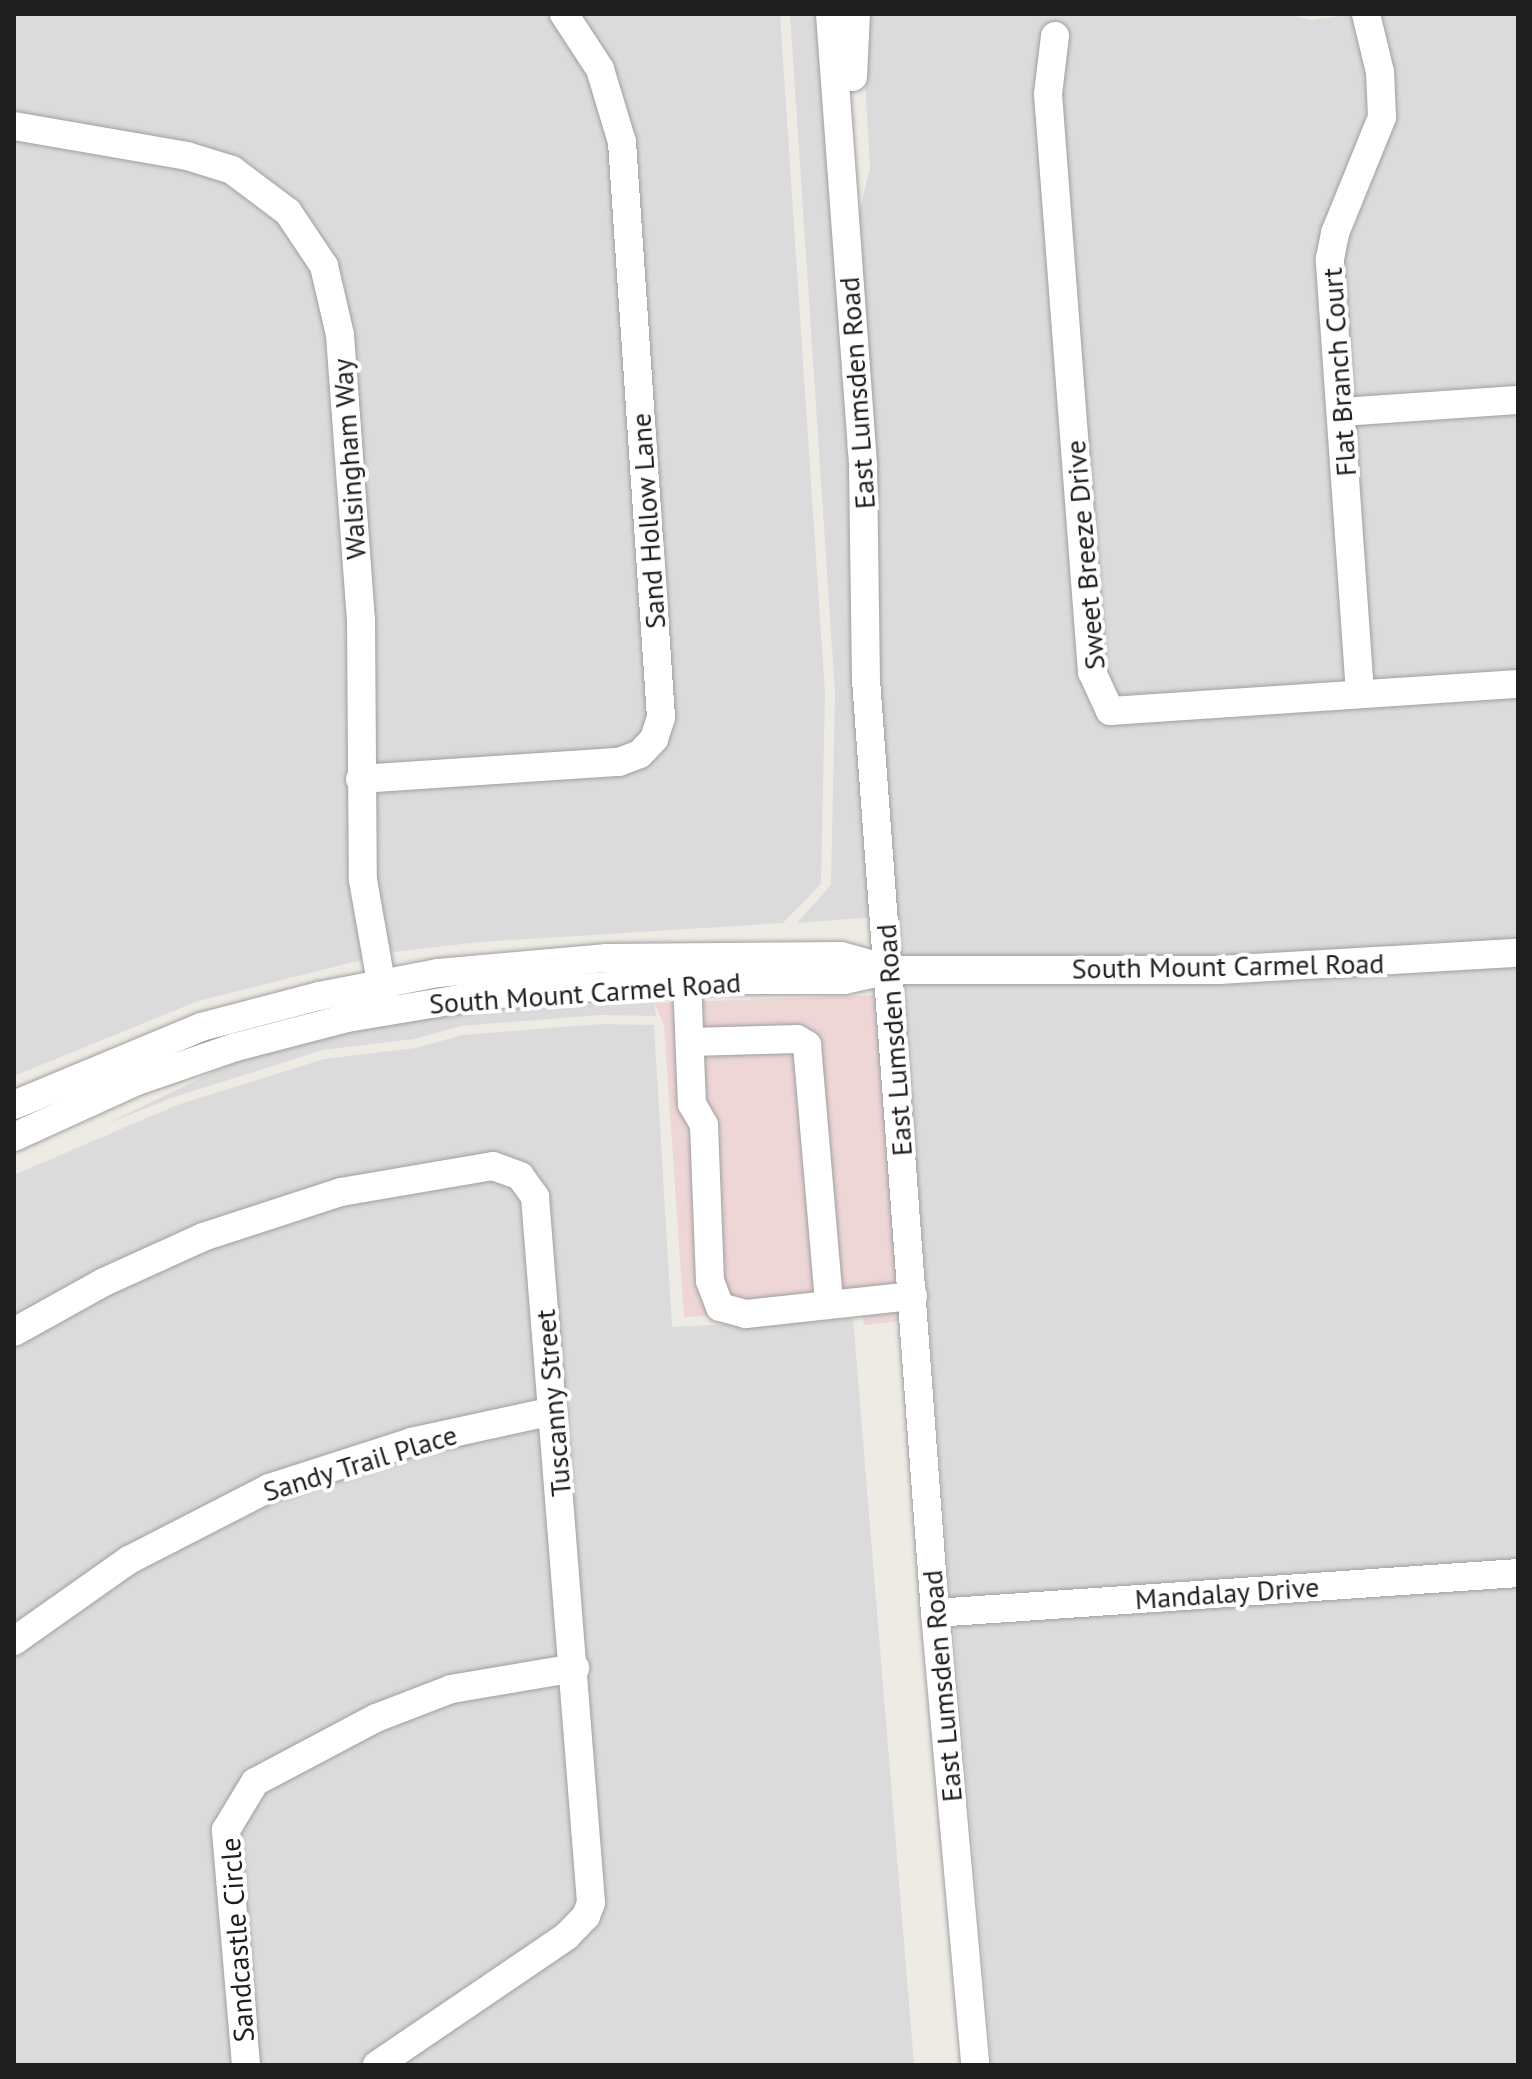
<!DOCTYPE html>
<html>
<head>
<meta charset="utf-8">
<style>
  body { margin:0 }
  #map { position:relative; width:1532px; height:2079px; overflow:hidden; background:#eeebe4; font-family:"PT Sans",sans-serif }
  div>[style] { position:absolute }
  .residential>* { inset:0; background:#dbdbdb }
  .commercial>* { inset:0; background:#edd6d5 }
  .roads { filter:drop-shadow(0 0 2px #9f9f9f) drop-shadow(0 0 2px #9f9f9f) }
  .minor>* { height:28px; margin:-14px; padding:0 14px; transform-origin:14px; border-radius:14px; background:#fff }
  span { translate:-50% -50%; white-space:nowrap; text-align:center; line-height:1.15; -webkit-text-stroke:8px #fff; paint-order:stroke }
  .street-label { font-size:28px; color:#1e1e1e }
  .frame { position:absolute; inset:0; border:16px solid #1e1e1e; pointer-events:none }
</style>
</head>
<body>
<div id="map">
  <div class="residential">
    <i style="clip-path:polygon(14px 14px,780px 14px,825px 694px,821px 884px,783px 923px,480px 942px,393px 952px,198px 1001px,14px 1076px)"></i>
    <i style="clip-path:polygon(790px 14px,817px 14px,852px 470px,873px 917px,797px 923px,831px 885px,835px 693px)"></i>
    <i style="clip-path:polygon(869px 14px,1284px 14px,1312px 20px,1353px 14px,1368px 73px,1370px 115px,1324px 230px,1347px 683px,1118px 700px,1104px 670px,1060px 94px,1068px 27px,1044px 24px,1036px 95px,1099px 715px,1518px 694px,1518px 943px,1219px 959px,900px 959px,878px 680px,875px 466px,857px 221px,870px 168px,863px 44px)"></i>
    <i style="clip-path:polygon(1378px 14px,1518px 14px,1518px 389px,1352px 400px,1342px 259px,1393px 120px)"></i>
    <i style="clip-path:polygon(1518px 410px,1518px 673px,1371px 681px,1354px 421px)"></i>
    <i style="clip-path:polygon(1518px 964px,1518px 1562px,951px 1601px,902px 980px)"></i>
    <i style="clip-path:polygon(654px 1003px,656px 1016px,600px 1015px,461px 1026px,414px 1039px,323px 1050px,174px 1097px,104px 1125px,253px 1053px,460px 1010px)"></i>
    <i style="clip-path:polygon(601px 1024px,654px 1025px,672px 1327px,853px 1318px,914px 2065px,14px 2065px,14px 1175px,177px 1105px,324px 1059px,416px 1048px,462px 1035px)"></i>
    <i style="clip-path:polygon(1518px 1584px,1518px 2065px,992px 2065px,953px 1622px)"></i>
  </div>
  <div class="commercial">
    <i style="clip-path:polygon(879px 995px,902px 1321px,864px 1325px,862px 1312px,853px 1309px,684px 1317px,664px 1025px,654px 1003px)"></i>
  </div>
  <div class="roads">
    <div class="minor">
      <i style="left:830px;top:14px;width:453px;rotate:85.8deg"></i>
      <i style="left:863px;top:466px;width:214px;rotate:89.2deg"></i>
      <i style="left:866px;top:680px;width:936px;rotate:85.77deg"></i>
      <i style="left:935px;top:1613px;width:454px;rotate:84.9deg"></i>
      <i style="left:1055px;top:36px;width:58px;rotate:96.9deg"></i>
      <i style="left:1048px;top:94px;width:580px;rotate:85.65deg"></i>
      <i style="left:1092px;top:672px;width:43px;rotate:65.2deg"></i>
      <i style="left:1110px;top:711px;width:409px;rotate:-3.8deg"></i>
      <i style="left:853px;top:77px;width:63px;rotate:-87.3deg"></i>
      <i style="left:14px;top:126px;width:176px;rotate:9.8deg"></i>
      <i style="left:187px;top:156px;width:47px;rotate:17.3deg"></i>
      <i style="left:232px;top:170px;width:70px;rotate:36.9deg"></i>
      <i style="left:288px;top:212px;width:65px;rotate:56.3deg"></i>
      <i style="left:324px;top:266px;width:71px;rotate:76.9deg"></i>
      <i style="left:340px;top:335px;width:285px;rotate:85.8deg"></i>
      <i style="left:361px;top:619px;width:261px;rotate:89.6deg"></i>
      <i style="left:363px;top:880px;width:133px;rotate:80deg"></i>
      <i style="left:1341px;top:412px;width:177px;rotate:-3.9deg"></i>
      <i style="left:1360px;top:693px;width:435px;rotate:-94deg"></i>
      <i style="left:1330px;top:259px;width:26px;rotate:-79deg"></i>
      <i style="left:1335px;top:233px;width:125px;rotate:-67.9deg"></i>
      <i style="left:1382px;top:117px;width:45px;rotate:-92.5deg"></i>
      <i style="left:1380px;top:72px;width:60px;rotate:-103.6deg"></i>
      <i style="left:360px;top:779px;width:260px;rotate:-3.8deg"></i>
      <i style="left:619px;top:762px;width:22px;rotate:-21deg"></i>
      <i style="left:640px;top:754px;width:21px;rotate:-47deg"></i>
      <i style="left:654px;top:739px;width:23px;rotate:-72deg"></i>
      <i style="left:661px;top:717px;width:576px;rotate:-93.88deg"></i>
      <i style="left:622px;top:142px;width:76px;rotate:-106.8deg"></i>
      <i style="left:600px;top:69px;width:66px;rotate:-123.2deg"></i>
      <i style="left:687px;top:980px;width:124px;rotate:87.7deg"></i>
      <i style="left:692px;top:1104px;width:24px;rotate:60deg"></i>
      <i style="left:704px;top:1125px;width:156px;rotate:87.8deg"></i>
      <i style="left:710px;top:1281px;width:28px;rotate:69deg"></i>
      <i style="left:720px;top:1307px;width:27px;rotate:15deg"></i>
      <i style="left:746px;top:1314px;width:168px;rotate:-6.2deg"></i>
      <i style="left:690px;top:1042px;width:107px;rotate:-1.6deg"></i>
      <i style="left:797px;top:1039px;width:12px;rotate:31deg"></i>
      <i style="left:807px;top:1045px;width:259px;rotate:85.1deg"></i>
      <i style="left:14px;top:1105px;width:203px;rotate:-22.6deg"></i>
      <i style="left:201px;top:1027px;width:122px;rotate:-14.7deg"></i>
      <i style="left:319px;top:996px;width:121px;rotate:-10.9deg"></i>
      <i style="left:438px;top:973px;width:170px;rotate:-5.1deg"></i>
      <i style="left:607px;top:958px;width:234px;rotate:-0.5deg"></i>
      <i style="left:841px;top:956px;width:46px;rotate:15.3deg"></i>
      <i style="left:14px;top:1137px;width:135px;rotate:-24.5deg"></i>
      <i style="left:137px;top:1081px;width:105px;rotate:-19deg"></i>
      <i style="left:236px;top:1047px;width:115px;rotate:-14.6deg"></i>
      <i style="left:347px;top:1018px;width:140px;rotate:-9.5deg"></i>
      <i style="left:485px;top:995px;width:203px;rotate:-4.2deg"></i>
      <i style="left:687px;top:980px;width:157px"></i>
      <i style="left:844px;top:980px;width:46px;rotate:-12.5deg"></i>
      <i style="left:889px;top:970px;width:330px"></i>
      <i style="left:1219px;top:970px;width:299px;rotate:-3.3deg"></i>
      <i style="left:14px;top:1332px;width:103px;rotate:-29.1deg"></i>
      <i style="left:104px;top:1282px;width:109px;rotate:-24.4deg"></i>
      <i style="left:203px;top:1237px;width:145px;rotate:-18.1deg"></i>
      <i style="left:341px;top:1192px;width:154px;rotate:-9.7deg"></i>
      <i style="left:493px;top:1166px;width:29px;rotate:20deg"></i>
      <i style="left:520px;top:1176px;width:26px;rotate:54deg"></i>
      <i style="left:535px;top:1197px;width:708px;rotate:85.46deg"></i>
      <i style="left:591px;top:1903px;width:14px;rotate:111deg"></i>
      <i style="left:586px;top:1916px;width:28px;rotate:134deg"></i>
      <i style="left:567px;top:1936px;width:230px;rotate:145.8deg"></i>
      <i style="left:935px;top:1613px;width:584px;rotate:-3.92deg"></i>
      <i style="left:14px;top:1641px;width:141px;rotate:-35.2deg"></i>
      <i style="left:129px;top:1560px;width:157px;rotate:-27.2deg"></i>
      <i style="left:269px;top:1488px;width:149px;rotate:-17.9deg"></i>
      <i style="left:411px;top:1442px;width:145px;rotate:-12.3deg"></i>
      <i style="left:246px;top:2065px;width:236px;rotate:-94.9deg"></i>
      <i style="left:226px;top:1830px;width:56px;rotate:-58.9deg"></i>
      <i style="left:255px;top:1782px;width:137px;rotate:-27.9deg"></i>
      <i style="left:376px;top:1718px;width:80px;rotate:-21.1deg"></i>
      <i style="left:451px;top:1689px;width:126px;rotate:-9.6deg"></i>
    </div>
  </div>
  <div class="street-label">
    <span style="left:1339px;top:372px;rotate:-94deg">Flat Branch Court</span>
    <span style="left:857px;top:393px;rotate:-94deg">East Lumsden Road</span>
    <span style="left:349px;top:459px;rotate:-94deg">Walsingham Way</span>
    <span style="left:648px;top:521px;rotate:-94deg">Sand Hollow Lane</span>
    <span style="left:1085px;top:555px;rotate:-95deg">Sweet Breeze Drive</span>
    <span style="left:1228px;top:966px;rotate:-1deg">South Mount Carmel Road</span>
    <span style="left:585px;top:993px;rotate:-4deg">South Mount Carmel Road</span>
    <span style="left:894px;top:1040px;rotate:-94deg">East Lumsden Road</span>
    <span style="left:553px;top:1403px;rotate:-95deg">Tuscanny Street</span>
    <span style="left:360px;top:1463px;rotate:-17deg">Sandy Trail Place</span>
    <span style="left:1227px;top:1593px;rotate:-4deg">Mandalay Drive</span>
    <span style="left:942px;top:1686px;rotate:-95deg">East Lumsden Road</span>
    <span style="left:237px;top:1940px;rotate:-94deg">Sandcastle Circle</span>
  </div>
  <div class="frame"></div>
</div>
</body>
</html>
